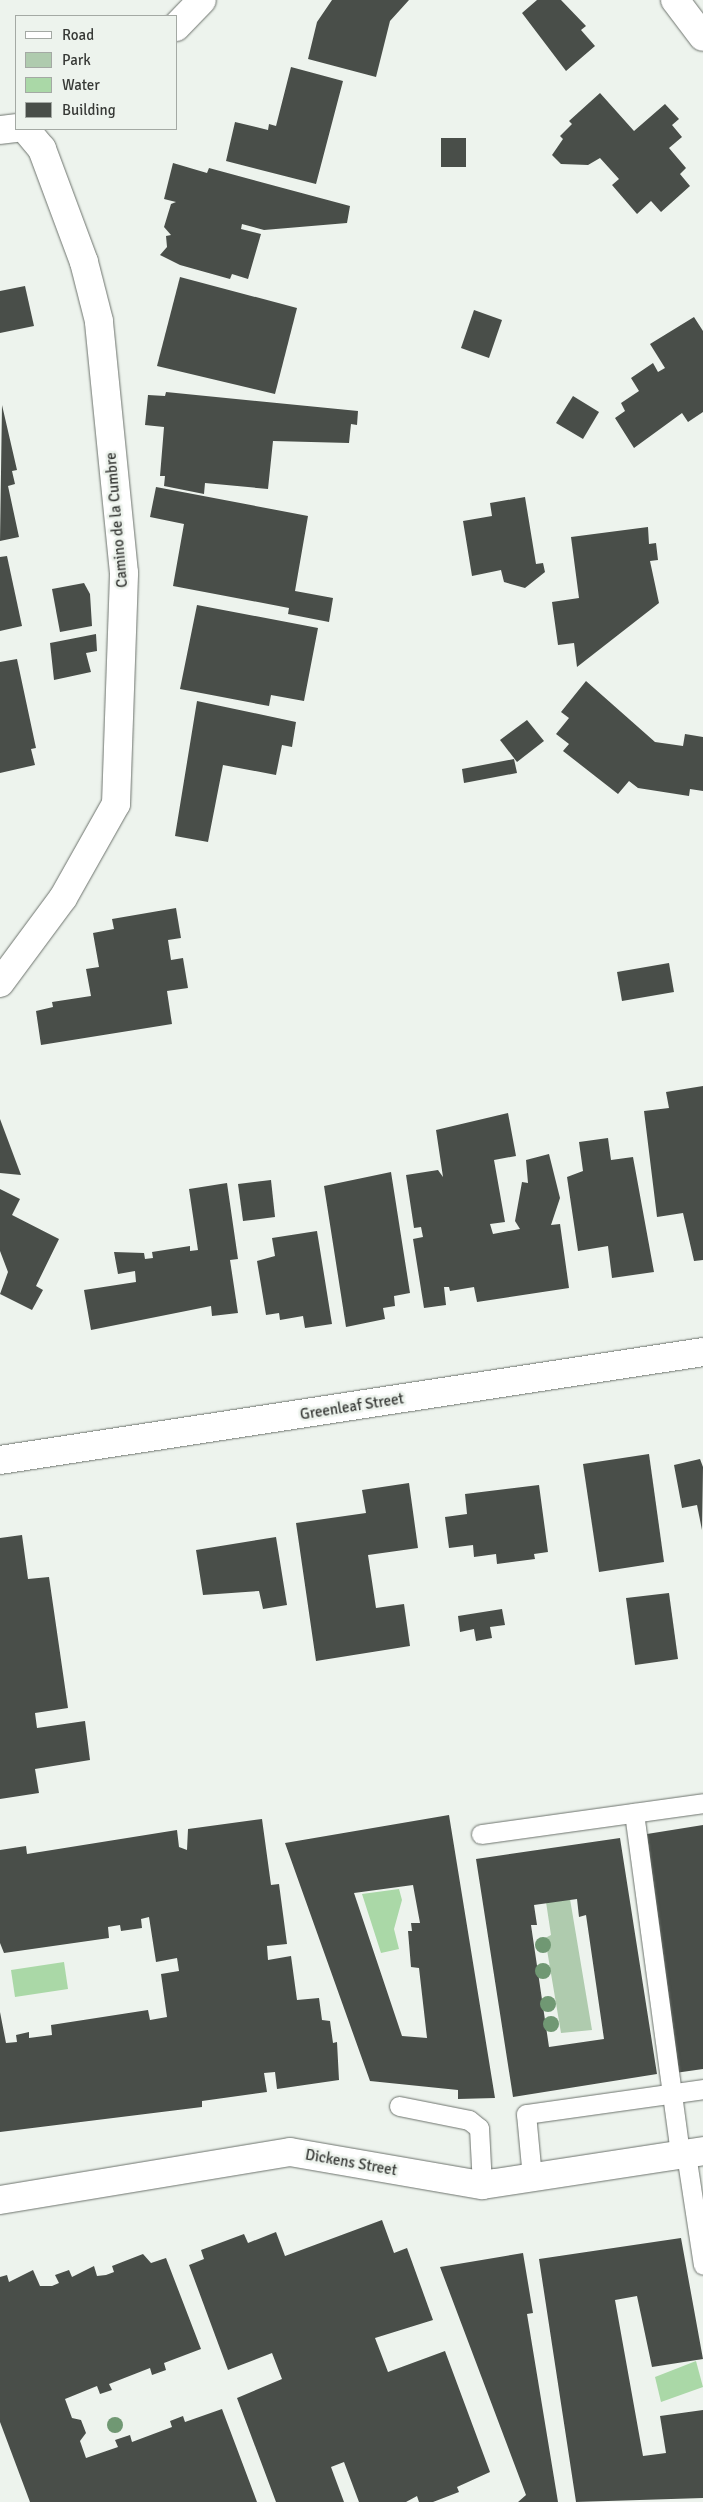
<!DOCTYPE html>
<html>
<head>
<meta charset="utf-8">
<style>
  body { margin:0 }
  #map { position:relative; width:703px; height:2502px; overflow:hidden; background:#edf3ed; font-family:Signika,sans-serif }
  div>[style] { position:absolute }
  .green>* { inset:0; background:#afcbae }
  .water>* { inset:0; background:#aad8a7 }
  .building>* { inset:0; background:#494e49 }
  .roads { filter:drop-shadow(0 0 1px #6d736d) drop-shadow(0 0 1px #6d736d) }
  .lane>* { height:19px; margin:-9.5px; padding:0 9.5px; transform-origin:9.5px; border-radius:9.5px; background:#fff }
  .street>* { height:28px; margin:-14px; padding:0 14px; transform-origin:14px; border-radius:14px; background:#fff }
  .trees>* { width:16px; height:16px; margin:-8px; border-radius:50%; background:#709873 }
  span { translate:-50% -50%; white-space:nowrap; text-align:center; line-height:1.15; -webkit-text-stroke:5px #edf3ed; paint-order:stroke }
  .street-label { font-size:15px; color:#373936 }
  .legend { position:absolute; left:15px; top:15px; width:162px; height:115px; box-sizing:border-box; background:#edf3ed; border:1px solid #a4a9a4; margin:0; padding:6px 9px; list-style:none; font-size:15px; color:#373936 }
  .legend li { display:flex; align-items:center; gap:10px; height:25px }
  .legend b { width:25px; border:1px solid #a4a9a4 }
</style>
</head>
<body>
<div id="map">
  <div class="green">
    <i style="clip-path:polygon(570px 1899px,592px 2030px,561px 2033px,545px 1938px,551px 1935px,546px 1902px)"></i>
  </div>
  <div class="water">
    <i style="clip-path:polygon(399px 1889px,402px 1900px,394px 1929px,399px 1949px,381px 1953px,362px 1894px)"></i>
    <i style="clip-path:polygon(64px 1962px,68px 1989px,15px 1997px,11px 1970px)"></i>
    <i style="clip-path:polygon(696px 2361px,703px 2387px,661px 2402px,655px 2377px)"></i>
  </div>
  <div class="building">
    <i style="clip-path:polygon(332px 0,409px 0,390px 21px,376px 77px,308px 59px,317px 22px)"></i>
    <i style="clip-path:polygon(537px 0,561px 0,586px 26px,581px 30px,595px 46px,566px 71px,522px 13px)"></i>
    <i style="clip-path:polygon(291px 67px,343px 81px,316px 184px,226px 161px,235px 122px,268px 130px,269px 124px,276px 126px)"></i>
    <i style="clip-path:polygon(600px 93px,634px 131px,665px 104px,679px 119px,672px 125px,682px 137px,669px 148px,686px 168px,680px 174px,690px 186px,661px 212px,651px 201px,637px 214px,612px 185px,619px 179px,600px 158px,588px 165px,561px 164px,552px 155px,563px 139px,560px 136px,572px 124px,569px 121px)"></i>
    <i style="clip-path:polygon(441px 138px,466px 138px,466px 167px,441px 167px)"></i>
    <i style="clip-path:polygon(173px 163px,207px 173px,209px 168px,350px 206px,347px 223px,264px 230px,242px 224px,241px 229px,261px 234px,248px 279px,232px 274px,230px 279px,180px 265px,160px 255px,167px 247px,166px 236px,171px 235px,164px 227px,171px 204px,176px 202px,164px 199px)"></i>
    <i style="clip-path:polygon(180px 277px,297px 308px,275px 394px,157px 366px)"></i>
    <i style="clip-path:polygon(25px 286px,34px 326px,0 333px,0 291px)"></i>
    <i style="clip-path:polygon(474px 310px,502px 320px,489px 358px,461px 348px)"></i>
    <i style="clip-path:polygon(694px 317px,703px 331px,703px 412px,688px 422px,682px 413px,634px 448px,615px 418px,625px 411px,621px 403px,639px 391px,631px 378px,653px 363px,658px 372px,665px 368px,650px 344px)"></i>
    <i style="clip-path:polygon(166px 392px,358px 411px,357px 425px,351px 424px,349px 443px,273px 441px,268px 489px,205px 483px,204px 494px,164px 486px,165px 476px,160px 476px,164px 427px,145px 425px,148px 395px,165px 396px)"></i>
    <i style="clip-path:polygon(573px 396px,599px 412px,583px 439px,556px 423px)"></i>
    <i style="clip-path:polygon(2px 405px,17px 470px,12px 471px,15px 484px,8px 486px,19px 537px,0 541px)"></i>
    <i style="clip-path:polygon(156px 487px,308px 516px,295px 591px,333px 598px,329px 622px,288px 614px,289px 608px,173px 586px,184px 524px,150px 517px)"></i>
    <i style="clip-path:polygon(525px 497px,536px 564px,543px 563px,545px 572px,525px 588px,504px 582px,501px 570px,472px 576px,463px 521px,492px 516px,490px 503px)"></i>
    <i style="clip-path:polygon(648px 527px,649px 544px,656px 543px,658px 560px,650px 561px,659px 603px,577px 667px,574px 643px,558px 645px,552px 602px,579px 598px,571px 537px)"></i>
    <i style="clip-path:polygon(7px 556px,22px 626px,0 631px,0 557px)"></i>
    <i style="clip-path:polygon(84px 583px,90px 594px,92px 626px,60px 632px,52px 589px)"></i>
    <i style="clip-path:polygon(197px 605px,318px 628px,304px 701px,271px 695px,269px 706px,180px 689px)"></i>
    <i style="clip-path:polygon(96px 634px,97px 651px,86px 653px,91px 672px,54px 680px,50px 643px)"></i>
    <i style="clip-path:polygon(17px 659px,36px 748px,31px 749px,35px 765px,0 773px,0 662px)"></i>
    <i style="clip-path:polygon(586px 681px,655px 742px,683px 746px,685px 734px,703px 737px,703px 791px,690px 789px,689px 796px,638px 788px,629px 781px,618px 794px,563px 751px,569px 744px,556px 734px,569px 718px,561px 712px)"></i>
    <i style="clip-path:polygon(197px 701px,296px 722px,292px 747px,282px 745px,276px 775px,223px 765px,208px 842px,175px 836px)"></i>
    <i style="clip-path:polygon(527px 720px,544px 741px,517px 762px,500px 740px)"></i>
    <i style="clip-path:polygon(514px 759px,517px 773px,464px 783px,462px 769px)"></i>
    <i style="clip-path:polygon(176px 908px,181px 938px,168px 940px,171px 960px,183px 958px,188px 988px,167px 991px,172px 1024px,41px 1045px,36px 1011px,53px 1007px,52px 1002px,91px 996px,86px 969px,99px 967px,93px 933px,114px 929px,112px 919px)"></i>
    <i style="clip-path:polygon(669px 963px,674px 992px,622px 1001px,617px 972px)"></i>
    <i style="clip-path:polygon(703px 1086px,703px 1260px,694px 1261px,683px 1213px,657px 1217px,644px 1111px,669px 1108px,666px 1092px)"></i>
    <i style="clip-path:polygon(508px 1113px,516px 1156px,494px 1160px,505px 1222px,490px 1224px,493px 1234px,520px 1229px,515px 1221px,522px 1182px,528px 1183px,526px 1160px,549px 1154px,560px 1198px,551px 1225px,560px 1224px,569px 1288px,477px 1302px,474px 1287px,450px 1291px,449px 1287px,444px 1287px,446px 1305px,424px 1308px,413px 1239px,423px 1237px,421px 1227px,414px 1228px,406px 1175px,438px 1170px,443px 1177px,436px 1130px)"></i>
    <i style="clip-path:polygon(0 1119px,21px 1175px,0 1173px)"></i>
    <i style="clip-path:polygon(608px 1138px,611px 1160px,633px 1157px,654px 1272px,612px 1278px,608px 1246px,578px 1251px,567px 1177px,583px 1171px,579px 1142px)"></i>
    <i style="clip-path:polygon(391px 1172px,410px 1293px,394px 1296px,395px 1306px,383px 1308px,385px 1319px,346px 1327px,324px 1186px)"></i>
    <i style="clip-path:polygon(271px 1180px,275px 1217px,243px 1221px,238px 1184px)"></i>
    <i style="clip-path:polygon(227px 1183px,238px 1259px,230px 1260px,238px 1313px,212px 1316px,211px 1306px,91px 1330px,84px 1290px,136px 1282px,135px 1271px,118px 1274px,114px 1252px,144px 1253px,145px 1259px,153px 1258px,152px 1252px,190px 1246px,190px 1251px,198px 1250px,189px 1189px)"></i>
    <i style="clip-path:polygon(0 1189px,20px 1199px,12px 1215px,59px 1239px,36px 1286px,43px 1290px,32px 1310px,0 1294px,8px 1272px,0 1251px)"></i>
    <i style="clip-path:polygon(317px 1231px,332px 1324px,305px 1328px,303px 1316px,280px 1320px,279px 1313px,266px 1315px,257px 1261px,275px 1256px,272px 1238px)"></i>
    <i style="clip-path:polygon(649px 1454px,664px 1562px,599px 1572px,583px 1464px)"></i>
    <i style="clip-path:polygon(700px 1459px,703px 1467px,702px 1530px,697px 1505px,682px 1508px,674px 1465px)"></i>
    <i style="clip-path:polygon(409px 1483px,418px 1548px,368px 1555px,376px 1608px,404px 1604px,410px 1646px,316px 1661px,296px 1523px,366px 1513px,362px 1490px)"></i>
    <i style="clip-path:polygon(539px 1485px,548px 1552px,534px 1554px,535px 1559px,497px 1564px,496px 1554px,474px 1557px,473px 1545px,449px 1548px,445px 1517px,467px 1514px,465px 1494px)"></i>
    <i style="clip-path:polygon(22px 1535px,28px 1579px,49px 1577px,68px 1708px,35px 1713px,37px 1728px,85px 1721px,90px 1760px,35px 1769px,39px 1793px,0 1799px,0 1538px)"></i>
    <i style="clip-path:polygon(276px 1537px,287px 1605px,263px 1609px,259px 1591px,203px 1595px,196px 1550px)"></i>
    <i style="clip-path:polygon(669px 1593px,678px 1659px,635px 1665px,626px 1598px)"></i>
    <i style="clip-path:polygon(502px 1609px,505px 1625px,490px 1627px,492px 1638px,476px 1641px,474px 1629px,460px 1632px,458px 1616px)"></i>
    <i style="clip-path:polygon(evenodd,449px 1815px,495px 2098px,458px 2099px,458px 2090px,370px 2081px,285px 1843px,449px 1815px,413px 1885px,420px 1923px,411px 1923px,412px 1931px,408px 1931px,411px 1967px,419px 1968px,427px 2038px,402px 2036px,354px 1893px,413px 1885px)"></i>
    <i style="clip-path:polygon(262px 1819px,271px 1885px,279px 1884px,287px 1944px,267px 1946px,268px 1960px,291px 1956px,297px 2000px,319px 1998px,322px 2020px,330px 2021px,333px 2043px,337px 2042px,339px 2080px,277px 2089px,275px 2072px,264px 2073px,267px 2092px,202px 2101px,202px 2107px,0 2132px,0 2012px,6px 2043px,17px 2042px,16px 2035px,29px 2032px,29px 2038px,52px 2035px,51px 2025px,148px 2010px,150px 2020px,167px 2017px,161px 1974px,179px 1971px,177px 1958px,156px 1962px,149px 1917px,141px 1919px,142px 1928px,121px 1931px,120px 1925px,108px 1927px,109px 1938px,4px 1953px,0 1943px,0 1850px,26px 1846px,27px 1854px,177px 1830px,179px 1847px,187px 1850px,188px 1829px)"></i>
    <i style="clip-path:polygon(703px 1825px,703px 2069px,675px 2073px,647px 1834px)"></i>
    <i style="clip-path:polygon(evenodd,620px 1838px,657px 2074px,513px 2097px,476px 1859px,620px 1838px,577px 1899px,579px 1917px,586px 1915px,604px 2039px,549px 2047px,531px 1925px,537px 1925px,534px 1905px,577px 1899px)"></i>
    <i style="clip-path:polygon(382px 2220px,394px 2253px,407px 2248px,433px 2320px,375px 2338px,388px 2372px,445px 2351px,490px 2472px,457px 2487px,459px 2492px,433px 2502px,419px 2502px,417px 2496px,406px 2502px,359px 2502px,344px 2462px,331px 2467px,344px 2502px,276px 2502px,237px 2398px,282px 2379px,272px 2353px,228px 2370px,189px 2265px,204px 2259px,201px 2250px,244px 2234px,248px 2243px,276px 2232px,285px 2256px)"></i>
    <i style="clip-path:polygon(681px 2238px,703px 2359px,652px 2367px,637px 2296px,615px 2300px,643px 2456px,666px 2453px,660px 2416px,703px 2410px,703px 2498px,576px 2502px,539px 2259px)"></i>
    <i style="clip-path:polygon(523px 2253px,533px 2313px,527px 2314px,558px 2502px,518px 2502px,526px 2495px,440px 2267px)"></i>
    <i style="clip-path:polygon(143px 2254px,151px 2263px,166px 2258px,201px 2349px,164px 2363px,166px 2370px,152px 2375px,150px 2368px,109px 2384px,112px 2390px,100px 2394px,97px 2386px,65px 2399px,72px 2418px,81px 2420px,86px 2433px,80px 2441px,86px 2458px,118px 2447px,115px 2440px,130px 2435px,132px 2442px,172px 2427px,170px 2421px,183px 2416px,185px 2422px,222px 2409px,257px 2502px,30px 2502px,0 2422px,0 2277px,7px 2275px,9px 2282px,33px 2270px,40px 2286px,52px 2286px,59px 2283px,55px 2275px,69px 2270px,72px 2277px,94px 2266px,97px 2276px,106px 2275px,114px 2272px,112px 2266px)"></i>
  </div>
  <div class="roads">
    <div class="lane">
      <i style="left:634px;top:1813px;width:345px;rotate:82.3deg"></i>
      <i style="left:481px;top:1834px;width:224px;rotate:-7.9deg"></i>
      <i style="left:399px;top:2106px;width:71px;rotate:11.3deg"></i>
      <i style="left:469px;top:2120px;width:13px;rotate:39deg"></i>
      <i style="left:479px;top:2128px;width:57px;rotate:87deg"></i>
      <i style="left:686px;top:2154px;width:112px;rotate:81.3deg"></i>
      <i style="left:532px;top:2177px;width:63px;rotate:-95.4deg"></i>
      <i style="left:526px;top:2114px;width:179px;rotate:-8deg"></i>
    </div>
    <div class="street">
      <i style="left:675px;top:0;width:46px;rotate:52.9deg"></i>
      <i style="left:176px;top:27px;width:37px;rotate:-46deg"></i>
      <i style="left:0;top:130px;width:16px;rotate:-7deg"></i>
      <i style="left:0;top:983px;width:106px;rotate:-53.5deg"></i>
      <i style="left:63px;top:898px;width:108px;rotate:-60.6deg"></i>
      <i style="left:116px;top:804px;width:231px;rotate:-88deg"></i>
      <i style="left:124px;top:573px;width:253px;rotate:-95.7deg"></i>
      <i style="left:99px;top:321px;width:61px;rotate:-104.3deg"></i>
      <i style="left:84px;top:262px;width:121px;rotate:-110.4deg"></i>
      <i style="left:42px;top:149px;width:26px;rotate:-130deg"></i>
      <i style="left:0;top:1460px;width:711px;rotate:-8.73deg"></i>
      <i style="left:0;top:2200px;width:294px;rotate:-9.4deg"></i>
      <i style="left:290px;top:2152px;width:195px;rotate:9.8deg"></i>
      <i style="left:482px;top:2185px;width:224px;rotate:-8.7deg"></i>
    </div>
  </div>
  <div class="trees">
    <i style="left:543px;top:1945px"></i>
    <i style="left:543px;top:1971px"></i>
    <i style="left:548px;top:2004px"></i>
    <i style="left:551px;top:2024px"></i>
    <i style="left:115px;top:2425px"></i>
  </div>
  <div class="street-label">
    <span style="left:117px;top:520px;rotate:-95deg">Camino de la Cumbre</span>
    <span style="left:352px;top:1407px;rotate:-9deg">Greenleaf Street</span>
    <span style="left:351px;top:2163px;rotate:10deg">Dickens Street</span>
  </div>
  <ul class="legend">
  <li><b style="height:6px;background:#fff"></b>Road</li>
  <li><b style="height:14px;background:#afcbae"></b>Park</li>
  <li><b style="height:14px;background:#aad8a7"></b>Water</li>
  <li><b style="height:14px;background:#494e49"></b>Building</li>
  </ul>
</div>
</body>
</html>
